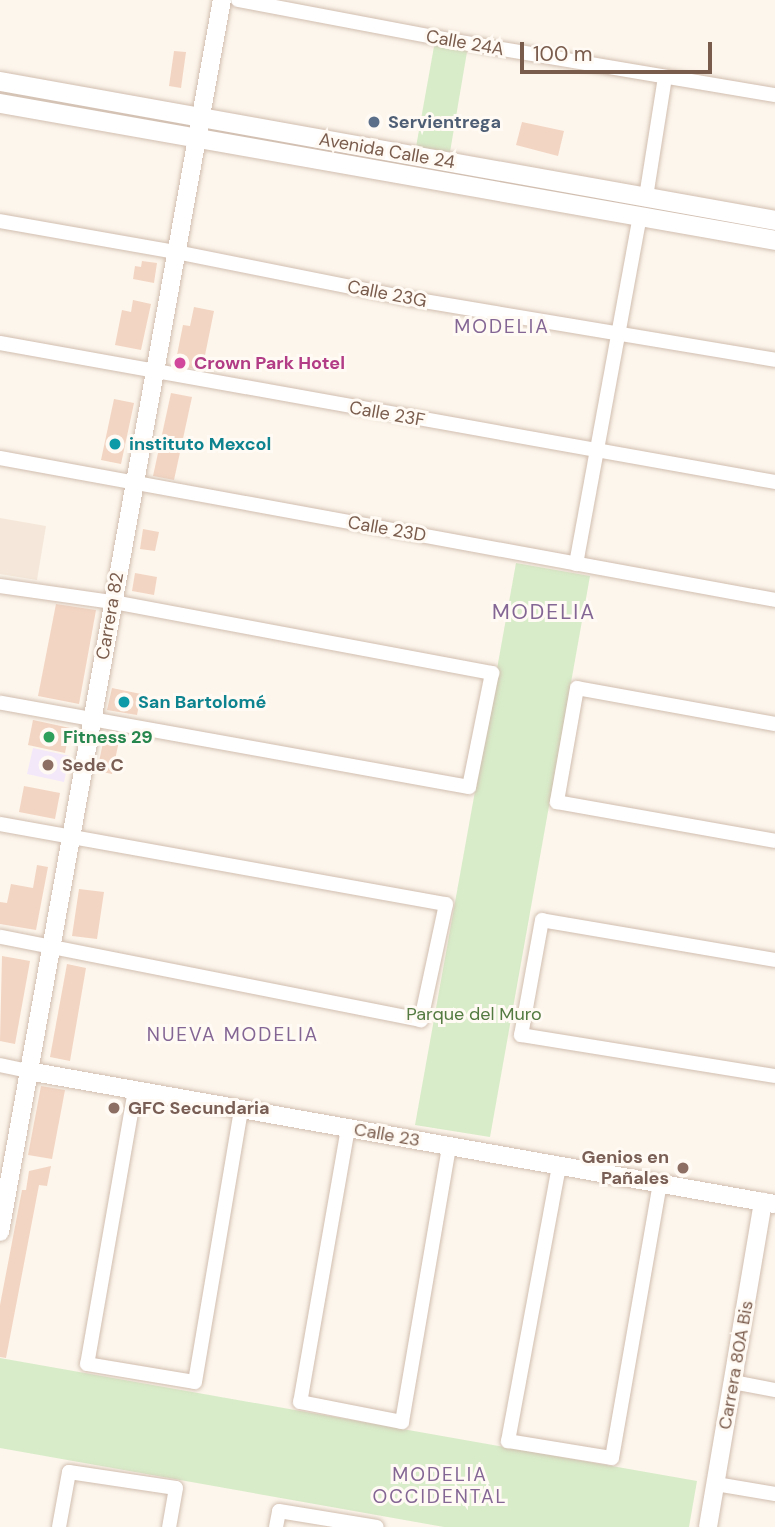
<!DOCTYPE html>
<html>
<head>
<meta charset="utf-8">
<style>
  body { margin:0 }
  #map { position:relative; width:775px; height:1527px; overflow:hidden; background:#fdf6ec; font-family:"DM Sans",sans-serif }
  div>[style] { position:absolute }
  .residential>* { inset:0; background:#f5e8da }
  .education>* { inset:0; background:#f3e8fa }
  .green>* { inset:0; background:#d8ecc9 }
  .building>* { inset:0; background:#f3d5c3 }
  .roads { filter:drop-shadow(0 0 2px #d1beb0) drop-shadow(0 0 2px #d1beb0) }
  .minor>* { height:14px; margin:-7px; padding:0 7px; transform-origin:7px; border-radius:7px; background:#fff }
  .tertiary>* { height:18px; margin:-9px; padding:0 9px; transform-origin:9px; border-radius:9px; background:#fff }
  .secondary>* { height:19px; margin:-9.5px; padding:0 9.5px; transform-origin:9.5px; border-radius:9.5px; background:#fff }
  .dots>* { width:19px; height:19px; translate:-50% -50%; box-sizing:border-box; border:4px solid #fffaf3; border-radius:50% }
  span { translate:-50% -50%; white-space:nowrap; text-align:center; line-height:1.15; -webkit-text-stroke:6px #fffaf3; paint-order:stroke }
  .street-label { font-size:18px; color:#7a5c4d }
  .service-label { font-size:18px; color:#4e5e75; font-weight:700 }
  .left { translate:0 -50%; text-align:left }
  .hotel-label { font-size:18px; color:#b23c85; font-weight:700 }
  .culture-label { font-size:18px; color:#0d838f; font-weight:700 }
  .leisure-label { font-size:18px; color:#27864d; font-weight:700 }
  .education-label { font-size:18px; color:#785e54; font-weight:700 }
  .right { translate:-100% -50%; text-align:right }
  .park-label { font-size:18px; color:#537a41 }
  .neighbourhood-label { font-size:19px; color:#846695; letter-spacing:2px }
  .quarter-label { font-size:21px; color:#846695; letter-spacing:2px }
  .scale { position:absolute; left:520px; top:42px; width:192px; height:32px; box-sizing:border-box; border:4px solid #7a5c4d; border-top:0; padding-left:9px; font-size:21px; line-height:24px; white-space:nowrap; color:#7a5c4d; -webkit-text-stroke:5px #fffaf3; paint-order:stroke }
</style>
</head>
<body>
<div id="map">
  <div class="residential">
    <i style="clip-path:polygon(0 518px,46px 526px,37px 580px,0 574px)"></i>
  </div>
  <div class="education">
    <i style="clip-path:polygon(33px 748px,70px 756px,64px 782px,27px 774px)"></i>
  </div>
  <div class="green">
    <i style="clip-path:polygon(435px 41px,468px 46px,450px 152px,416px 147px)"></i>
    <i style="clip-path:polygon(516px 563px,590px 576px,490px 1137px,415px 1125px)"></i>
    <i style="clip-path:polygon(0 1358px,697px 1481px,689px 1527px,444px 1527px,0 1448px)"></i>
  </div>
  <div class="building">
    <i style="clip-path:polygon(174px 51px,186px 52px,181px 88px,169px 86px)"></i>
    <i style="clip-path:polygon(522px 122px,564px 131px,558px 156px,516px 145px)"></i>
    <i style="clip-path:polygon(142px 261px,157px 263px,154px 283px,133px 279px,135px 266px,141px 267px)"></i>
    <i style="clip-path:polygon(133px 300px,151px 304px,141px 350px,115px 345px,122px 310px,131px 312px)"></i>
    <i style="clip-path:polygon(194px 307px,214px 311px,202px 370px,175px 365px,183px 325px,190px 326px)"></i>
    <i style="clip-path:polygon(171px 393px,192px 397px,174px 480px,153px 476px)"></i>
    <i style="clip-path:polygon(114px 399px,134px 403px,121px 464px,101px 460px)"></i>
    <i style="clip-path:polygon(143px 529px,159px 532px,155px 551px,140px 549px)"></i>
    <i style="clip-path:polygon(135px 573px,157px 577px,154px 595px,132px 591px)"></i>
    <i style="clip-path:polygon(56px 604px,96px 610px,79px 704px,38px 696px)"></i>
    <i style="clip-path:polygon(112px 688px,141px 694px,137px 715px,107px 710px)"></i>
    <i style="clip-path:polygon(33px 720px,70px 728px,65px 753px,28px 745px)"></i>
    <i style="clip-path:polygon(104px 738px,119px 741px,112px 774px,97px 771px)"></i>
    <i style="clip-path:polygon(24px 786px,60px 793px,55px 819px,19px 812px)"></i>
    <i style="clip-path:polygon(37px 865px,48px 867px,36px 930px,0 924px,0 902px,7px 903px,11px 884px,33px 888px)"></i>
    <i style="clip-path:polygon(79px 889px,104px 892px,97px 939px,72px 936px)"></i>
    <i style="clip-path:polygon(2px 956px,30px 961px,15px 1044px,0 1041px)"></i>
    <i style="clip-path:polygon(67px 964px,86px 968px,70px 1061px,50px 1057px)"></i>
    <i style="clip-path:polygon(41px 1086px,65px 1090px,52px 1159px,28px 1155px)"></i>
    <i style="clip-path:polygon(51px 1166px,47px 1186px,39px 1185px,6px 1358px,0 1357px,0 1305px,22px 1190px,26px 1190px,29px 1171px)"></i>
  </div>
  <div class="roads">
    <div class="minor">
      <i style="left:238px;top:0;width:221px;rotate:10.7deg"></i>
      <i style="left:455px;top:41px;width:325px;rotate:9.6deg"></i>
      <i style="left:646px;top:197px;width:121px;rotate:-81deg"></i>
      <i style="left:0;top:221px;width:179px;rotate:10deg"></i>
      <i style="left:176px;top:252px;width:241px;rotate:11.3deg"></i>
      <i style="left:412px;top:299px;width:368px;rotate:9.5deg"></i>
      <i style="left:0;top:343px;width:787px;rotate:10.17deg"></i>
      <i style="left:0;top:458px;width:788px;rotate:10.38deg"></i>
      <i style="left:576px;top:564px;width:354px;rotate:-79.6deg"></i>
      <i style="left:0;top:586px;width:114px;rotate:8.1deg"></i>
      <i style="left:113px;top:602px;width:386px;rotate:10.6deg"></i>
      <i style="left:492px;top:673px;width:116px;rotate:101.4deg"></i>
      <i style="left:469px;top:787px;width:476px;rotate:-169.8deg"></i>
      <i style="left:775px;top:724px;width:201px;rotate:-169.7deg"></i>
      <i style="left:577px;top:688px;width:116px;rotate:100deg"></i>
      <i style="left:557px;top:802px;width:221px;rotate:10.1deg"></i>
      <i style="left:0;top:824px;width:453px;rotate:10.2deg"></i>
      <i style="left:446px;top:904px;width:119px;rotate:102.2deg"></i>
      <i style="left:421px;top:1020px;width:429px;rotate:-168.8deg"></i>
      <i style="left:775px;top:960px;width:236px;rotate:-170.3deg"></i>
      <i style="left:542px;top:920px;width:117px;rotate:100.3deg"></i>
      <i style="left:521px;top:1035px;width:257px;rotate:9.2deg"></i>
      <i style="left:0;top:1065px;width:29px;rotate:12deg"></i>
      <i style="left:135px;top:1090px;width:278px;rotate:99.9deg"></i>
      <i style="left:87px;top:1364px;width:109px;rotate:9.5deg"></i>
      <i style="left:195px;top:1382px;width:277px;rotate:-80.4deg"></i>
      <i style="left:348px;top:1128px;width:278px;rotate:99.9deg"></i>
      <i style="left:300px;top:1402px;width:104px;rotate:11.1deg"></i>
      <i style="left:402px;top:1422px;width:280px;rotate:-80.3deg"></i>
      <i style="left:559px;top:1166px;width:280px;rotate:100.5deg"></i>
      <i style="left:508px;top:1441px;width:105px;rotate:9.3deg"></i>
      <i style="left:612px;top:1458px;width:279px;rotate:-80.1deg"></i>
      <i style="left:733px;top:1382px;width:43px;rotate:10.8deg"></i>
      <i style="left:716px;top:1484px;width:60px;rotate:9.6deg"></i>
      <i style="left:59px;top:1527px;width:56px;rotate:-79.7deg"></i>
      <i style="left:69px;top:1472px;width:108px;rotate:8.5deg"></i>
      <i style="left:176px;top:1488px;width:40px;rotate:100deg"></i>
      <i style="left:276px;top:1527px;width:16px;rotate:-79deg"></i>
      <i style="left:279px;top:1511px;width:99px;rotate:9.3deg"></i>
    </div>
    <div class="tertiary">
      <i style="left:28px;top:1071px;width:759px;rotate:10.1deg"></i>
      <i style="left:0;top:1232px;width:1252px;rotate:-79.79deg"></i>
      <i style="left:708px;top:1527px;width:330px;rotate:-80.4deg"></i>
    </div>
    <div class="secondary">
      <i style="left:0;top:81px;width:787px;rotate:10.17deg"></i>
      <i style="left:0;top:103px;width:787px;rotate:10.02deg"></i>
    </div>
  </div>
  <div class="dots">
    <i style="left:374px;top:122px;background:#5c6f8a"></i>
    <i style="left:180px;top:363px;background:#d1479c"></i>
    <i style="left:115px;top:444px;background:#0f9aa8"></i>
    <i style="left:124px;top:702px;background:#0f9aa8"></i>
    <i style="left:49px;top:737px;background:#2e9e5b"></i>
    <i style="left:48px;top:765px;background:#8d6e63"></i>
    <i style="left:114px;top:1108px;background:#8d6e63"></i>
    <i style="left:683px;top:1168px;background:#8d6e63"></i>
  </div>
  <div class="street-label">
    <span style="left:465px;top:43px;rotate:10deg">Calle 24A</span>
    <span style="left:387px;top:151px;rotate:10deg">Avenida Calle 24</span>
    <span style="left:387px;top:294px;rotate:11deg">Calle 23G</span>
    <span style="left:387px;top:414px;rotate:10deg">Calle 23F</span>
    <span style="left:387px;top:529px;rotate:10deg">Calle 23D</span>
    <span style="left:110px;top:616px;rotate:-80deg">Carrera 82</span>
    <span style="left:387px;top:1135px;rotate:10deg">Calle 23</span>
    <span style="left:736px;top:1365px;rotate:-80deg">Carrera 80A Bis</span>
  </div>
  <div class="service-label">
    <span class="left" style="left:388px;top:122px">Servientrega</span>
  </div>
  <div class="hotel-label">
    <span class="left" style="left:194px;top:363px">Crown Park Hotel</span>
  </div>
  <div class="culture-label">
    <span class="left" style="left:129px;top:444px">instituto Mexcol</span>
    <span class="left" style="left:138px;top:702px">San Bartolomé</span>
  </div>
  <div class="leisure-label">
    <span class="left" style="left:63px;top:737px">Fitness 29</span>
  </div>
  <div class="education-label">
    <span class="left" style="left:62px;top:765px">Sede C</span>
    <span class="left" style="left:128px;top:1108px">GFC Secundaria</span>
    <span class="right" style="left:669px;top:1168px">Genios en<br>Pañales</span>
  </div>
  <div class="park-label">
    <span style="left:474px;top:1014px">Parque del Muro</span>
  </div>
  <div class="neighbourhood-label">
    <span style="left:502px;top:327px">MODELIA</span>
    <span style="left:233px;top:1035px">NUEVA MODELIA</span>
    <span style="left:440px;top:1486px">MODELIA<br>OCCIDENTAL</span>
  </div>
  <div class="quarter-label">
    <span style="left:544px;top:612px">MODELIA</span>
  </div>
  <div class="scale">100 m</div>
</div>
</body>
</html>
